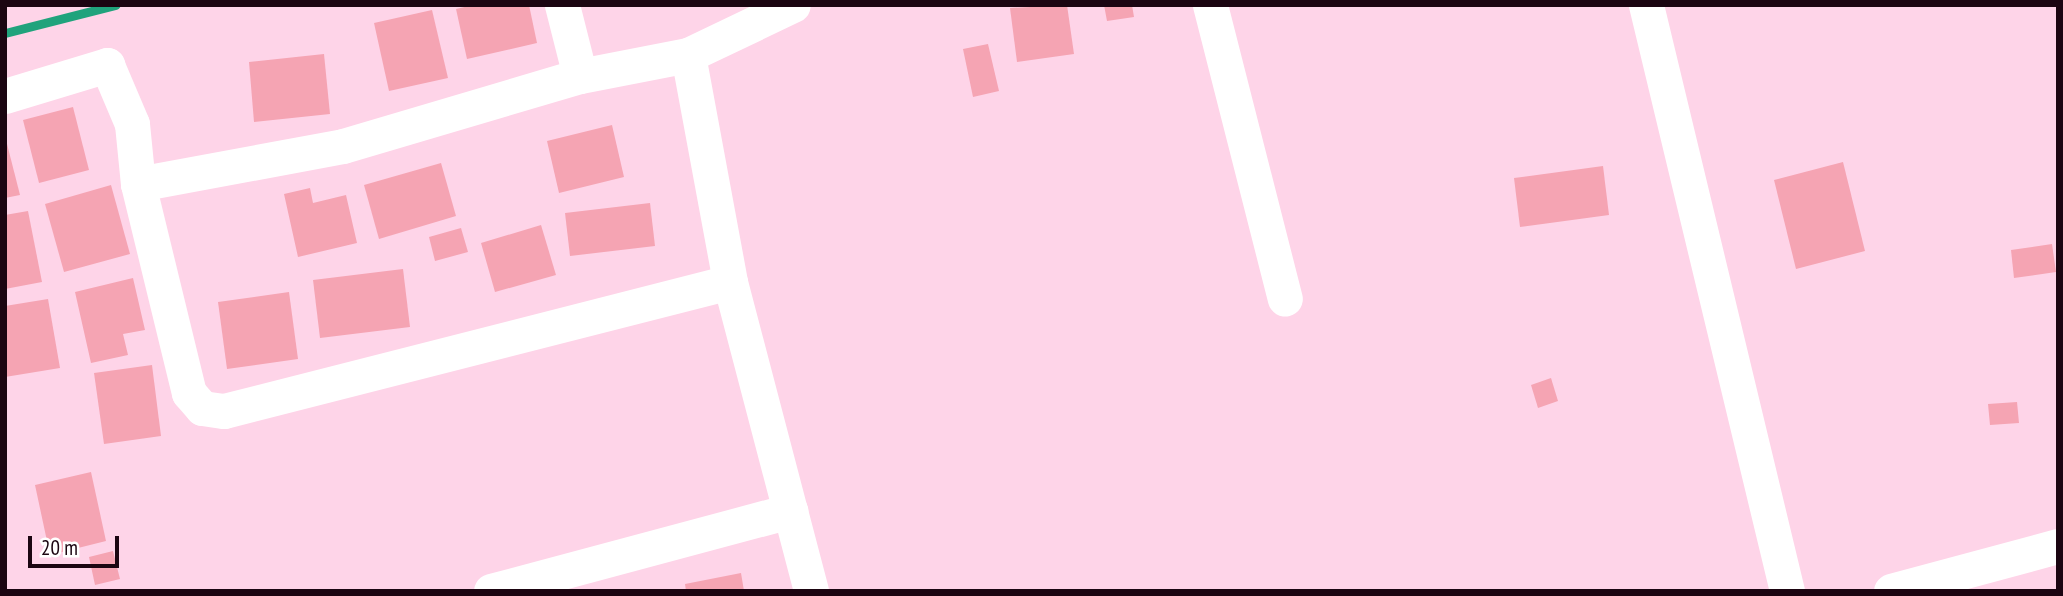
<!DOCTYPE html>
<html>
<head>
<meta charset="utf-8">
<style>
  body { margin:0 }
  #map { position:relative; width:2063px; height:596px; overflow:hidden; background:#fed4e8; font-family:"PT Sans Narrow",sans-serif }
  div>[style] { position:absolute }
  .stream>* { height:9px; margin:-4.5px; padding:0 4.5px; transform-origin:4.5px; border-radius:4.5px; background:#20a37c }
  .building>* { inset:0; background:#f5a4b3 }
  .minor>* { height:35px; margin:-17.5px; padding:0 17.5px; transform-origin:17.5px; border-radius:17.5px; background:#fff }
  span { translate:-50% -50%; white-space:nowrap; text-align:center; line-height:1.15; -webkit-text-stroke:5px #fff; paint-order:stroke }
  .frame { position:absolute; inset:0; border:7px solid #1b0511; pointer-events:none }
  .scale { position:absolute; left:28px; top:536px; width:91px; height:32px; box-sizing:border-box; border:4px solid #1b0511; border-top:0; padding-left:9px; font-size:21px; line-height:24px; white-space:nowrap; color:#1b0511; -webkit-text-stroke:5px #fff; paint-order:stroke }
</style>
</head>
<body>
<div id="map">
  <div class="stream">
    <i style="left:5px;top:33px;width:114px;rotate:-14.3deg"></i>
  </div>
  <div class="building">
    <i style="clip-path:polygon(473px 5px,529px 5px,537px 43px,467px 59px,456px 9px)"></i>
    <i style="clip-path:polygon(1067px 5px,1074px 54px,1017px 62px,1010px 8px)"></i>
    <i style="clip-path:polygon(1104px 5px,1132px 5px,1134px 17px,1107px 21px)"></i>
    <i style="clip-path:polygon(432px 10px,448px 78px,389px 91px,374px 23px)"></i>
    <i style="clip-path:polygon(988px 44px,999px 91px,973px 97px,963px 49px)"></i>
    <i style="clip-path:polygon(324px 54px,330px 114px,254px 122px,249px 62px)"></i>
    <i style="clip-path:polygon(73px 107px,89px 170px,39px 183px,23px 120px)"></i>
    <i style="clip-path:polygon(612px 125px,624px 177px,559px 193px,547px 141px)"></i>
    <i style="clip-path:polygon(5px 136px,20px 195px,5px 198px)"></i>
    <i style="clip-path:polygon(1843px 162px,1865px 251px,1796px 269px,1774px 180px)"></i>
    <i style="clip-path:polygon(441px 163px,456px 216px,379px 239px,364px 185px)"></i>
    <i style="clip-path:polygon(1603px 166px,1609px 215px,1520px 227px,1514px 178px)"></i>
    <i style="clip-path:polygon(111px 185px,130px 254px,64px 272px,45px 204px)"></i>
    <i style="clip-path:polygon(310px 188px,313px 203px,346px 195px,357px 243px,298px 257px,284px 194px)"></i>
    <i style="clip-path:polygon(650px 203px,655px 246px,570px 256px,565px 213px)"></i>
    <i style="clip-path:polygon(28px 211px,42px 282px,5px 289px,5px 215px)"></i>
    <i style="clip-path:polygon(541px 225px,556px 275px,495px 292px,481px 243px)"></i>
    <i style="clip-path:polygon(461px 228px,468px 252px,435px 261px,429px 237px)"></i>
    <i style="clip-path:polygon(2052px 244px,2056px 272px,2014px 278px,2011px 250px)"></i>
    <i style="clip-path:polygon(403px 269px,410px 327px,320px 338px,313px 280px)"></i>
    <i style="clip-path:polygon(133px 278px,145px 330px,123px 334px,128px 355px,91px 363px,75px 292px)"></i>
    <i style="clip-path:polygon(289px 292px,298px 359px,227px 369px,218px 302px)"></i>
    <i style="clip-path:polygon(48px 299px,60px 368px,5px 377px,5px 306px)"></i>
    <i style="clip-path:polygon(152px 365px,161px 436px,104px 444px,94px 373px)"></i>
    <i style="clip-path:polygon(1551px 378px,1558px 401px,1538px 408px,1531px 385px)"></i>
    <i style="clip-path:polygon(2017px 402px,2019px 423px,1990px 425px,1988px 404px)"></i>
    <i style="clip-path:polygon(91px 472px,106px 541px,50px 555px,35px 485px)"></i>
    <i style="clip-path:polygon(113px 551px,120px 579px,95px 585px,89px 557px)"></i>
    <i style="clip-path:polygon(741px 573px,744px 591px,686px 591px,685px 584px)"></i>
  </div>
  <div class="minor">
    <i style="left:562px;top:5px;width:73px;rotate:75.8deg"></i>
    <i style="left:1210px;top:5px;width:303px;rotate:75.7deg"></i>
    <i style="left:1646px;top:5px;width:603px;rotate:76.47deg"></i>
    <i style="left:688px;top:55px;width:116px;rotate:-25.5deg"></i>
    <i style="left:5px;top:96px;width:107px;rotate:-16.9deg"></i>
    <i style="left:107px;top:65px;width:64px;rotate:67deg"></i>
    <i style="left:132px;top:124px;width:60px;rotate:84.3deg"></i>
    <i style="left:138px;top:184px;width:215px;rotate:76.3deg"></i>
    <i style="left:189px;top:393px;width:20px;rotate:49deg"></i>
    <i style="left:202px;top:408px;width:22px;rotate:8deg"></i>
    <i style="left:224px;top:411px;width:522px;rotate:-14.3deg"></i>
    <i style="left:138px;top:184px;width:208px;rotate:-10.5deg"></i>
    <i style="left:343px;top:146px;width:247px;rotate:-16.5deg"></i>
    <i style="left:580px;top:76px;width:110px;rotate:-11deg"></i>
    <i style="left:688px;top:55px;width:231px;rotate:79.5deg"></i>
    <i style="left:730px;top:282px;width:319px;rotate:75.3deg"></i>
    <i style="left:491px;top:591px;width:310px;rotate:-15deg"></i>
    <i style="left:1891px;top:591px;width:173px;rotate:-15.1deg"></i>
  </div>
  <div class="frame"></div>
  <div class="scale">20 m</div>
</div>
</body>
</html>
